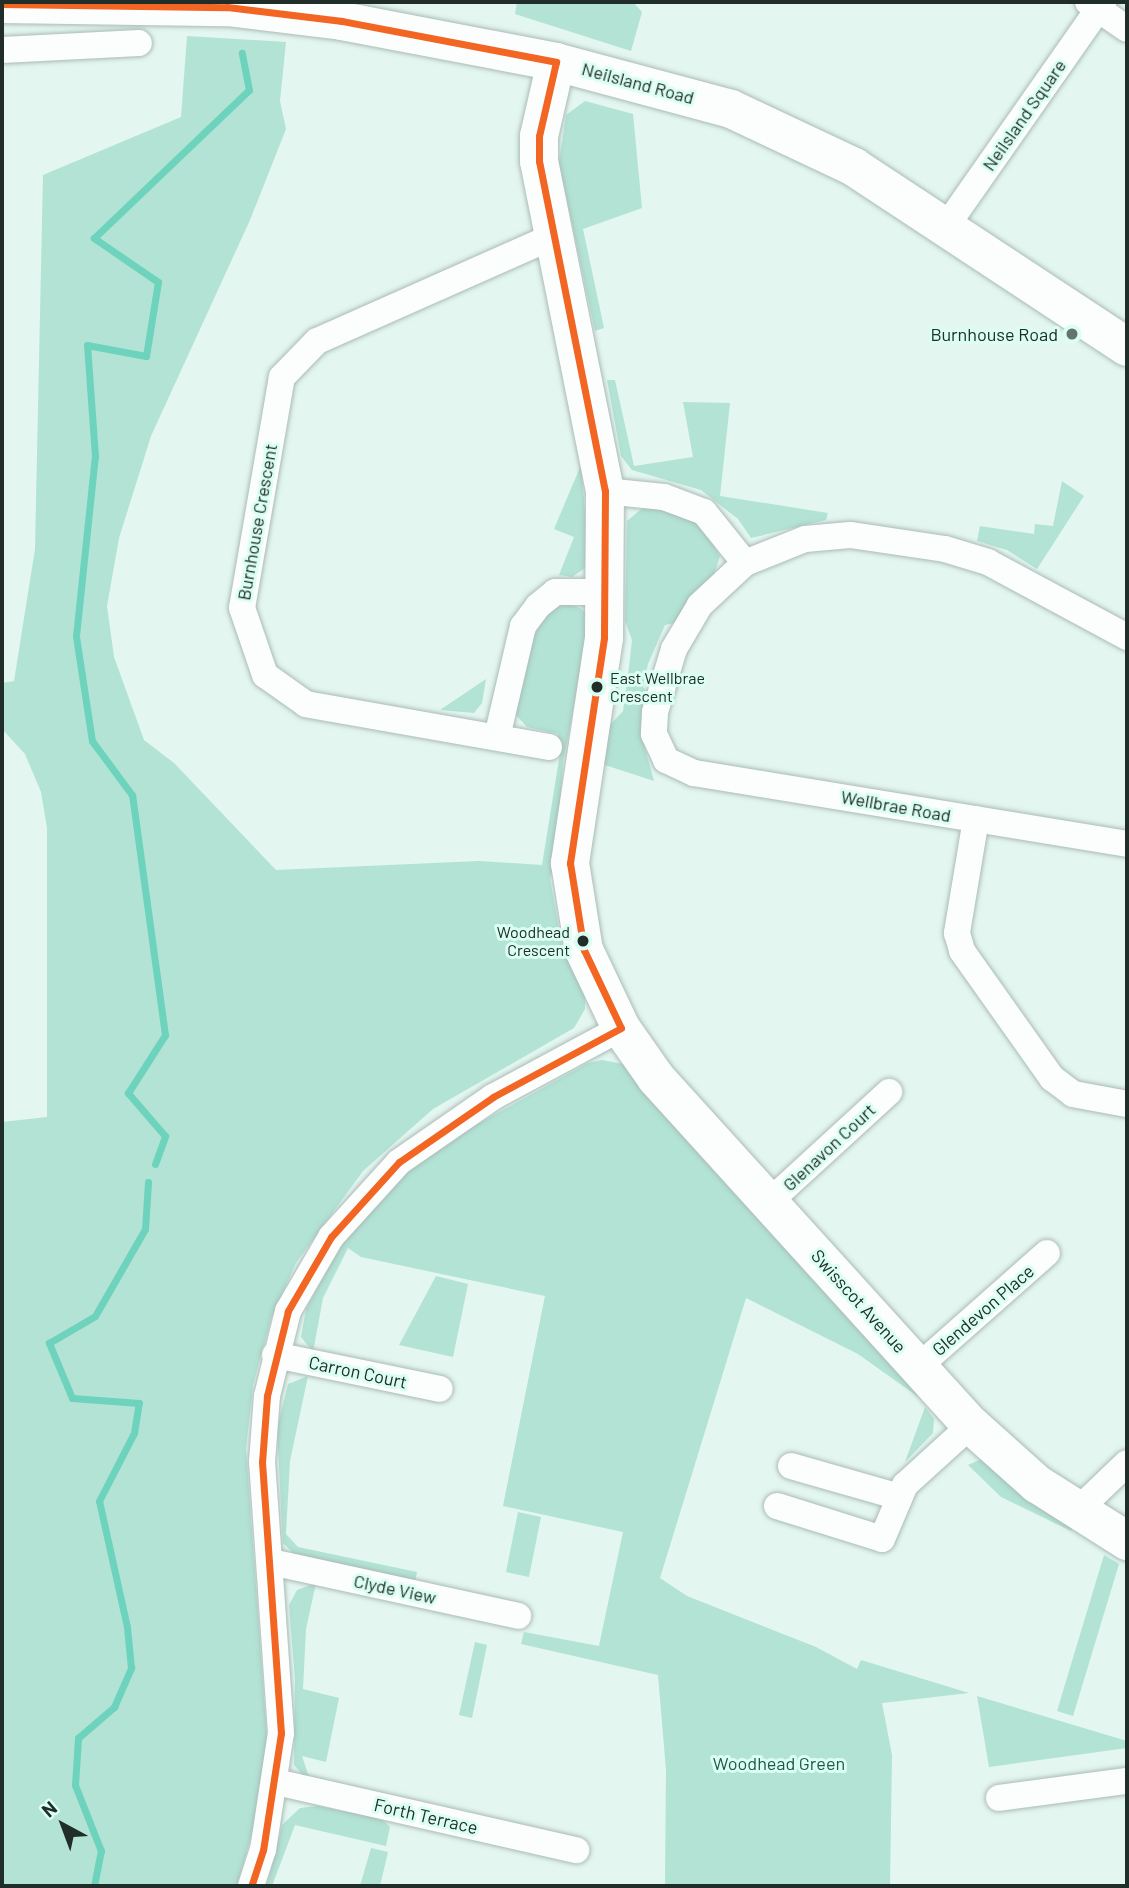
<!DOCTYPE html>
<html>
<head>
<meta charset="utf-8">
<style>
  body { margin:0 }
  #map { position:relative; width:1129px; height:1888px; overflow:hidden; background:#e3f6f0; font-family:Barlow,sans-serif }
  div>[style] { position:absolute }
  .green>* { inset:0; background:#b2e3d5 }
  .stream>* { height:7px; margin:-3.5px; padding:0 3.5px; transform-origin:3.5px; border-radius:3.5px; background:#6dd3bc }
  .roads { filter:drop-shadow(0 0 2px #abbbb6) drop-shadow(0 0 2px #abbbb6) }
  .street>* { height:26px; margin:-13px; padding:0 13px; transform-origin:13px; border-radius:13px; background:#fbfefd }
  .secondary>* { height:38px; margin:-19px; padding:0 19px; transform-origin:19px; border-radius:19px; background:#fbfefd }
  .bus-1>* { height:7px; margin:-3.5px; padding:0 3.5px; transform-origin:3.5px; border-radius:3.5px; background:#f26522 }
  .dots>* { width:19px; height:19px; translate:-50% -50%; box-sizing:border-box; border:4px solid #dbfef3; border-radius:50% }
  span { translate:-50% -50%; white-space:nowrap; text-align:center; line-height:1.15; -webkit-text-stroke:6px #dbfef3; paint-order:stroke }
  .bus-label { font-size:16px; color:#202d29 }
  .left { translate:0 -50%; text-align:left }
  .right { translate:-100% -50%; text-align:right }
  .street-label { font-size:18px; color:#202d29 }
  .poi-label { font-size:18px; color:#202d29 }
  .park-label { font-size:18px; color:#22584b }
  .frame { position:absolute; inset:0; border:4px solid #202d29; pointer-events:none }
  .north { position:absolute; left:28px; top:1790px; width:70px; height:70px; -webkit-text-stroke:5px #dbfef3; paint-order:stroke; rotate:319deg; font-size:19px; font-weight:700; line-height:28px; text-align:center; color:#202d29 }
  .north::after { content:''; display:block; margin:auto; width:24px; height:32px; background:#202d29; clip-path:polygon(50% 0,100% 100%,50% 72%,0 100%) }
</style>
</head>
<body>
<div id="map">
  <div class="green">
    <i style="clip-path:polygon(517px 2px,633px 2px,642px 12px,631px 51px,515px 14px)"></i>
    <i style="clip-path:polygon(187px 36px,286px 42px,280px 101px,286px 129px,250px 220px,151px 436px,119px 538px,107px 606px,114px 657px,144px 740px,174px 763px,276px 870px,479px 861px,542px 865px,560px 753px,556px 751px,558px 734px,527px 727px,514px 713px,527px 650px,545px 614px,567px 603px,580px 608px,587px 614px,584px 655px,563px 762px,556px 858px,550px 879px,563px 951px,585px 994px,585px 1009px,574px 1028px,433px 1109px,363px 1171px,296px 1263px,271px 1319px,253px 1385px,246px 1449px,267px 1739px,261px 1801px,237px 1886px,2px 1886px,2px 1122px,47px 1117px,47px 828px,41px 792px,25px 754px,2px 729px,2px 683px,14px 681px,35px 549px,43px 175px,181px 117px)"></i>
    <i style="clip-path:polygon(585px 101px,633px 114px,642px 208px,583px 229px,604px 328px,595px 331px,559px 163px,566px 115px)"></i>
    <i style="clip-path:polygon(607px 380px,615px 380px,634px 466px,693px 457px,683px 402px,730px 403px,720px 496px,828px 513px,826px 520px,751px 538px,738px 519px,701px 490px,632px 470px,621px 456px)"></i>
    <i style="clip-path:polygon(581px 465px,589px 559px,588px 566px,572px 577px,559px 575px,574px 537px,554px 529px)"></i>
    <i style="clip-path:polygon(1062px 481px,1084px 496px,1037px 569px,1007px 550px,977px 541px,980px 526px,1034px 534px,1035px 524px,1053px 526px)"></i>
    <i style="clip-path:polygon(645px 506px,677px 510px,701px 525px,720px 556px,714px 575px,675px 623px,665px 625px,648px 664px,643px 687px,650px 695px,642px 737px,654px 781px,602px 764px,610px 725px,623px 711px,629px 667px,632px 640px,625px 621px,627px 521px)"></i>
    <i style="clip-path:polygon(486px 679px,482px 703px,474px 713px,440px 710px)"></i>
    <i style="clip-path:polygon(602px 1060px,623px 1064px,924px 1401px,858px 1354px,746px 1298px,660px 1578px,687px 1596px,816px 1647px,857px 1669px,861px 1660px,969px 1693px,882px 1703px,892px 1755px,890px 1886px,665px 1886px,666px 1770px,658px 1675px,521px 1644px,524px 1632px,599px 1646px,623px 1532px,503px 1506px,545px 1296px,361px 1257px,348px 1248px,323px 1298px,313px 1352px,301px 1337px,306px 1309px,341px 1244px,375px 1202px,419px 1161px,465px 1131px,588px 1063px)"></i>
    <i style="clip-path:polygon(436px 1276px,468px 1284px,453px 1357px,399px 1345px)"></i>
    <i style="clip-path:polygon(308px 1376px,290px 1461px,286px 1534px,298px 1547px,417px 1572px,415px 1582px,296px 1556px,283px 1543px,277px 1429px,288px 1384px)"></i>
    <i style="clip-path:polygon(925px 1407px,934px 1419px,933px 1433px,905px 1462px)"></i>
    <i style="clip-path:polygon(984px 1458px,1073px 1527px,1071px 1531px,1001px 1497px,968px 1465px)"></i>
    <i style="clip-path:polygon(518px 1512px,541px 1517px,529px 1577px,506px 1572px)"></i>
    <i style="clip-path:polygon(1104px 1555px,1119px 1564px,1073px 1716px,1057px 1711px)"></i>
    <i style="clip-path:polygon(316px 1583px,306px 1629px,303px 1689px,339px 1698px,326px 1762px,302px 1756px,312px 1786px,294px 1765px,295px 1679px,289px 1605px,297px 1590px)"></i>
    <i style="clip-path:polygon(475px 1642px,487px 1645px,472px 1718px,459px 1715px)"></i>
    <i style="clip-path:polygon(977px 1696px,1127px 1741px,1127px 1748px,989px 1767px)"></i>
    <i style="clip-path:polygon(318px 1806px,382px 1819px,390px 1827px,386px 1846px,295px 1825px,272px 1886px,267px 1886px,282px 1825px,300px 1808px)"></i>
    <i style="clip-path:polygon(371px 1848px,388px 1852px,380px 1886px,360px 1886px)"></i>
  </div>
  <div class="stream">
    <i style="left:155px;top:1164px;width:30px;rotate:-70deg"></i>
    <i style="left:165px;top:1136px;width:57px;rotate:-130.7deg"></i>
    <i style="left:128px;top:1093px;width:69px;rotate:-57.5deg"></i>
    <i style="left:165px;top:1035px;width:242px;rotate:-97.8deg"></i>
    <i style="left:132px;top:795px;width:67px;rotate:-126.5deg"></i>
    <i style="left:92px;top:741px;width:106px;rotate:-98.7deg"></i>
    <i style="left:76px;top:636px;width:181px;rotate:-84deg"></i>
    <i style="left:95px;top:456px;width:111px;rotate:-94.1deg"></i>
    <i style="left:87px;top:345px;width:60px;rotate:10.6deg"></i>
    <i style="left:146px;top:356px;width:75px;rotate:-80.8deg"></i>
    <i style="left:158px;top:282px;width:78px;rotate:-145.5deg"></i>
    <i style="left:94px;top:238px;width:214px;rotate:-43.7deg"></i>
    <i style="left:249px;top:90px;width:38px;rotate:-101deg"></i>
    <i style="left:94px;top:1886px;width:36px;rotate:-79deg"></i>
    <i style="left:101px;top:1851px;width:71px;rotate:-111.5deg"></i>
    <i style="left:75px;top:1785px;width:47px;rotate:-86.3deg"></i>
    <i style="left:78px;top:1738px;width:48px;rotate:-40.7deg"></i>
    <i style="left:114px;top:1707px;width:43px;rotate:-66.4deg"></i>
    <i style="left:131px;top:1668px;width:41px;rotate:-95.6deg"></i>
    <i style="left:127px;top:1627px;width:129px;rotate:-102.5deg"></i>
    <i style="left:99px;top:1501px;width:76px;rotate:-62.8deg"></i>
    <i style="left:134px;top:1433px;width:30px;rotate:-81deg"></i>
    <i style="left:139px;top:1403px;width:67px;rotate:-175.7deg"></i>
    <i style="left:72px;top:1398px;width:60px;rotate:-112.7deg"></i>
    <i style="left:49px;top:1343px;width:53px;rotate:-30.4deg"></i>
    <i style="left:95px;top:1316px;width:100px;rotate:-60.1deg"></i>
    <i style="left:145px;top:1229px;width:47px;rotate:-86.3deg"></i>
  </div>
  <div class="roads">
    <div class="street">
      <i style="left:1088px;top:2px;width:47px;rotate:34.7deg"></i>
      <i style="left:2px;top:50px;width:137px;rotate:-2.9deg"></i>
      <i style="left:945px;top:228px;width:276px;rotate:-55deg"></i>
      <i style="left:605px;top:491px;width:59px;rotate:5.8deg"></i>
      <i style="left:664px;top:497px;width:43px;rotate:20.6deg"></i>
      <i style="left:704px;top:512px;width:65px;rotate:51.2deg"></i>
      <i style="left:1127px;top:637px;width:158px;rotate:-151.7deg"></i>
      <i style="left:988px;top:562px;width:45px;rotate:-163.2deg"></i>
      <i style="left:945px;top:549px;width:96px;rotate:-171.6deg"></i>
      <i style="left:850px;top:535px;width:45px;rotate:174.9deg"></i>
      <i style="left:805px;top:539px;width:65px;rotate:158.2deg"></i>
      <i style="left:745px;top:563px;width:62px;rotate:137deg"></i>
      <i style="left:700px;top:605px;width:51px;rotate:120.6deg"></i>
      <i style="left:674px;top:649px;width:66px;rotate:106.8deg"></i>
      <i style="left:655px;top:712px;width:22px;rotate:93deg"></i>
      <i style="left:654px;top:734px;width:29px;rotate:65deg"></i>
      <i style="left:666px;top:760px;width:31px;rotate:25deg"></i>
      <i style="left:694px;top:773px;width:439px;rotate:9.3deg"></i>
      <i style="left:497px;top:737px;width:114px;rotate:-76.8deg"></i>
      <i style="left:523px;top:626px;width:25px;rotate:-53deg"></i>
      <i style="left:538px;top:606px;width:22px;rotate:-39deg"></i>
      <i style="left:555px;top:592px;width:51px"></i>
      <i style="left:549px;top:747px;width:247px;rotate:-170deg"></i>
      <i style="left:306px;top:704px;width:50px;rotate:-144.7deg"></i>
      <i style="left:265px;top:675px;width:71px;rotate:-108.9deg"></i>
      <i style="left:242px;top:608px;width:234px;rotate:-80.2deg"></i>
      <i style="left:282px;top:377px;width:50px;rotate:-45.8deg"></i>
      <i style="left:317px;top:341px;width:257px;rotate:-23.9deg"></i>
      <i style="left:976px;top:819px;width:116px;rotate:99.5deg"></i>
      <i style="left:957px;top:933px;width:19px;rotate:74deg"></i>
      <i style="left:962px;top:951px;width:156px;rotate:54.7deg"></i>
      <i style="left:1052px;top:1078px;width:26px;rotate:37deg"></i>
      <i style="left:1073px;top:1094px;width:55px;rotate:10.5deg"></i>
      <i style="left:769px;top:1202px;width:163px;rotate:-42.5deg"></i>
      <i style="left:275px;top:1355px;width:168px;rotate:11.6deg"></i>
      <i style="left:918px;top:1367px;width:172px;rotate:-41.5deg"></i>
      <i style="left:791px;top:1466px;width:112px;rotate:16deg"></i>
      <i style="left:777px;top:1506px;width:110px;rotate:17.4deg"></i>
      <i style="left:882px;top:1539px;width:59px;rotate:-66.9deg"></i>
      <i style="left:905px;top:1485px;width:89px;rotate:-42.3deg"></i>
      <i style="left:1077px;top:1511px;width:69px;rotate:-43.8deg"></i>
      <i style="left:271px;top:1562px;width:253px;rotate:12.3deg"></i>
      <i style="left:276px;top:1782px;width:308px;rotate:12.8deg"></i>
      <i style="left:999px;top:1798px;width:129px;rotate:-7.6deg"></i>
      <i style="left:251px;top:1886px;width:38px;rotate:-72deg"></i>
      <i style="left:263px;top:1850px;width:118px;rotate:-81.3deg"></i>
      <i style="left:281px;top:1733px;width:272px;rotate:-94deg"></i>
      <i style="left:262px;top:1462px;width:66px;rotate:-85.7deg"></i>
      <i style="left:267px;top:1396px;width:88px;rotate:-76.1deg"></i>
      <i style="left:288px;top:1311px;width:86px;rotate:-59.8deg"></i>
      <i style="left:331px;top:1237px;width:101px;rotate:-47.8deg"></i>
      <i style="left:399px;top:1162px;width:114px;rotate:-34.7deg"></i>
      <i style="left:493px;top:1097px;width:145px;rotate:-28.3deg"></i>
    </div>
    <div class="secondary">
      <i style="left:2px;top:4px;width:225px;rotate:0.8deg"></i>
      <i style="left:227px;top:7px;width:116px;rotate:6.9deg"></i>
      <i style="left:342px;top:21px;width:218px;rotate:10.8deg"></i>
      <i style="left:556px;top:62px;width:181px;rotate:15deg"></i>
      <i style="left:731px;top:109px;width:136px;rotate:25.2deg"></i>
      <i style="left:854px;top:167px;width:327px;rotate:33.4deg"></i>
      <i style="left:556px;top:62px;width:76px;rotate:102.9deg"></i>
      <i style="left:539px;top:136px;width:25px;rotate:90deg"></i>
      <i style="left:539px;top:161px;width:337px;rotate:78.7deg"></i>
      <i style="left:605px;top:491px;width:147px;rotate:90.4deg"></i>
      <i style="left:604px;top:638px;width:228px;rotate:98.6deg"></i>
      <i style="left:570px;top:863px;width:88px;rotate:80.9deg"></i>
      <i style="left:584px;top:950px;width:86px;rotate:64.6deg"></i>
      <i style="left:621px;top:1028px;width:61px;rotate:55deg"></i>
      <i style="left:656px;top:1078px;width:469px;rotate:47.8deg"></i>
      <i style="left:971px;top:1425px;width:89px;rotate:41.8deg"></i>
      <i style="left:1037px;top:1484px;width:107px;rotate:32.3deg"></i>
    </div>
  </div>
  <div class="bus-1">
    <i style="left:2px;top:4px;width:225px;rotate:0.8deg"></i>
    <i style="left:227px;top:7px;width:116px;rotate:6.9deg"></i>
    <i style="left:342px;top:21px;width:218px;rotate:10.8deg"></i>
    <i style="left:556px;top:62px;width:76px;rotate:102.9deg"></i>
    <i style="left:539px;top:136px;width:25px;rotate:90deg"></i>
    <i style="left:539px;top:161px;width:337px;rotate:78.7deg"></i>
    <i style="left:605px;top:491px;width:147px;rotate:90.4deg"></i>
    <i style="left:604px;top:638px;width:228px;rotate:98.6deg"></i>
    <i style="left:570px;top:863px;width:88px;rotate:80.9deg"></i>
    <i style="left:584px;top:950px;width:86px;rotate:64.6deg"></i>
    <i style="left:621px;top:1028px;width:145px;rotate:151.7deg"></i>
    <i style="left:493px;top:1097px;width:114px;rotate:145.3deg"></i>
    <i style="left:399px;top:1162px;width:101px;rotate:132.2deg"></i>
    <i style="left:331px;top:1237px;width:86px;rotate:120.2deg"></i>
    <i style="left:288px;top:1311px;width:88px;rotate:103.9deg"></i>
    <i style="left:267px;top:1396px;width:66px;rotate:94.3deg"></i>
    <i style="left:262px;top:1462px;width:272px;rotate:86deg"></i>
    <i style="left:281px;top:1733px;width:118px;rotate:98.7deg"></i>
    <i style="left:263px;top:1850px;width:38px;rotate:108deg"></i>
  </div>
  <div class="dots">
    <i style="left:1072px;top:334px;background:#64736f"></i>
    <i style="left:597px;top:687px;background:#202d29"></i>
    <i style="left:583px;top:941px;background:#202d29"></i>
  </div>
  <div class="bus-label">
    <span class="left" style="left:610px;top:687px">East Wellbrae<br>Crescent</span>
    <span class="right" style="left:570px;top:941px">Woodhead<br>Crescent</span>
  </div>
  <div class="street-label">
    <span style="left:638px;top:83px;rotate:15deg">Neilsland Road</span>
    <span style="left:1024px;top:115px;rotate:-55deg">Neilsland Square</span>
    <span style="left:257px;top:522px;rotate:-80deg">Burnhouse Crescent</span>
    <span style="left:896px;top:806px;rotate:10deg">Wellbrae Road</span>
    <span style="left:829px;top:1147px;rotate:-43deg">Glenavon Court</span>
    <span style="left:859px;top:1301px;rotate:48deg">Swisscot Avenue</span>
    <span style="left:983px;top:1310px;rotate:-41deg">Glendevon Place</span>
    <span style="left:358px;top:1372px;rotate:12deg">Carron Court</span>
    <span style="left:395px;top:1589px;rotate:12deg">Clyde View</span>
    <span style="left:426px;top:1816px;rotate:13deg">Forth Terrace</span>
  </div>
  <div class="poi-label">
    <span class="right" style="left:1058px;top:334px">Burnhouse Road</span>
  </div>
  <div class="park-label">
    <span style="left:779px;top:1763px">Woodhead Green</span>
  </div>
  <div class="frame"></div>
  <div class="north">N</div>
</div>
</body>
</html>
